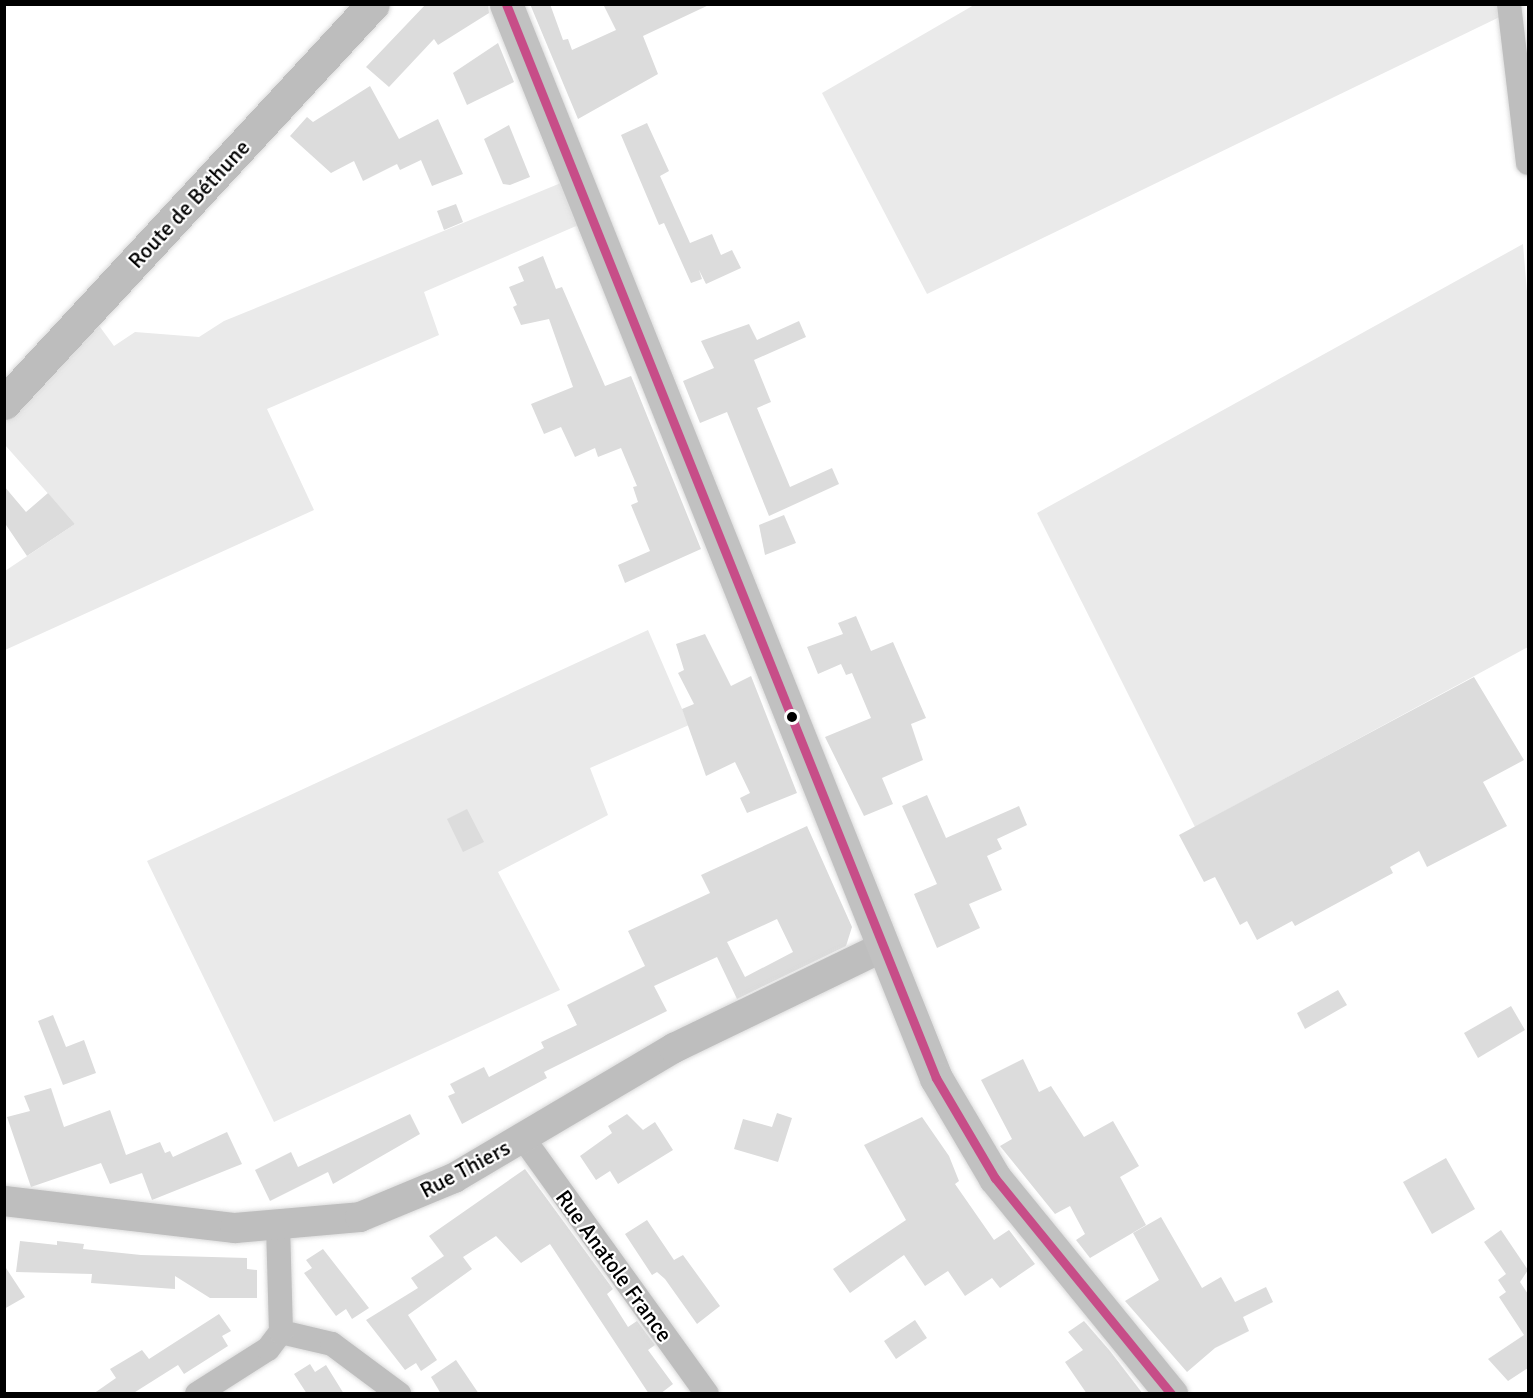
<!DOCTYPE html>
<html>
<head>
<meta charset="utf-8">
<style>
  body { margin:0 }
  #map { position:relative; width:1533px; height:1398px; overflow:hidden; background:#fff; font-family:Signika,sans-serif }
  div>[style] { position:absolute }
  .green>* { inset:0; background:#eaeaea }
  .building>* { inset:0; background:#dcdcdc }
  .roads { filter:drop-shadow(0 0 2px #dbdbdb) drop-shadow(0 0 2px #dbdbdb) }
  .minor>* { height:24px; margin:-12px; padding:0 12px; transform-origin:12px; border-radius:12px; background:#bebebe }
  .tertiary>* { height:30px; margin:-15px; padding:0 15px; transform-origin:15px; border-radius:15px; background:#bebebe }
  .secondary>* { height:33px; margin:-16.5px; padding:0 16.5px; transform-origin:16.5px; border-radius:16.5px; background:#c1c1c1 }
  .primary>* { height:33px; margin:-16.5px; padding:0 16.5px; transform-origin:16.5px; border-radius:16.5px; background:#bdbdbd }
  .bus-1>* { height:9px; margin:-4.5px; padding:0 4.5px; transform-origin:4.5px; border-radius:4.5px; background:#c74d88 }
  .dots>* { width:16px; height:16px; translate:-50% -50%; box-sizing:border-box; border:3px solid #fff; border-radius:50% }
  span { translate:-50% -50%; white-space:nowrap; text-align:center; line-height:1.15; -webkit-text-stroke:4.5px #fff; paint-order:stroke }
  .street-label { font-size:22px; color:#000 }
  .frame { position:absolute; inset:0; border:6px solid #000; pointer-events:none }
</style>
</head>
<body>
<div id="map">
  <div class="green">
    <i style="clip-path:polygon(974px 5px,1509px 5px,1510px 12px,927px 294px,822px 93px)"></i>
    <i style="clip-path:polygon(573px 178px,590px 220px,424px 292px,439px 335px,267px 409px,314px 510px,5px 650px,5px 571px,75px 524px,5px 445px,4px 403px,89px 312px,114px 346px,135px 332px,199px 337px,224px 321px)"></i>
    <i style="clip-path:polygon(1523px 244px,1528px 304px,1528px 647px,1195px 827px,1037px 513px)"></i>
    <i style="clip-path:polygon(648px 630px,689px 725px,590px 768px,608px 815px,498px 872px,560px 990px,274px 1122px,147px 861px)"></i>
  </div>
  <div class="building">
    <i style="clip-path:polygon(426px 4px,488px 4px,489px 13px,438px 45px,434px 39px,389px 87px,366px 67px)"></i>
    <i style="clip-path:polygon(530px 4px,550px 4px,563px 40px,568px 39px,572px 50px,616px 30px,603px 4px,711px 4px,643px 36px,658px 74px,578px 119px)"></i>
    <i style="clip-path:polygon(498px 43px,514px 82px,467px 105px,453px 73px)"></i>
    <i style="clip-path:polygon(370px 86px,399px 139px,438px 119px,463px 174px,432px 186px,421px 160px,400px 170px,397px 164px,363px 181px,354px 161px,331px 173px,290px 136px,307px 117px,313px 122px)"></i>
    <i style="clip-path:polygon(647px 123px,669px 171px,660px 176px,690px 243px,712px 234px,721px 255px,732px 250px,741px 268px,706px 284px,699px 270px,702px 279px,691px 283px,664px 223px,659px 225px,621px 135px)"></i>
    <i style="clip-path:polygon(509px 125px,530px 177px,510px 185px,503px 184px,484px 139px)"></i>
    <i style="clip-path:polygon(456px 204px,463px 222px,444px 230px,437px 211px)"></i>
    <i style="clip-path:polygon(543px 256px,556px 289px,562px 287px,605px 386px,631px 376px,701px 549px,625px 583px,618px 565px,650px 551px,631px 505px,638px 502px,633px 487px,637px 486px,621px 448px,598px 457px,595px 448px,575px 457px,561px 427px,544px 434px,531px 404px,573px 387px,549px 319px,521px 325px,513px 307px,517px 305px,509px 287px,524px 281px,518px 267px)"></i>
    <i style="clip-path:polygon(799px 321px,806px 337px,754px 360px,771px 402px,757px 408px,790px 487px,832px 468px,839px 484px,769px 516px,727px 412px,700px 423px,683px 381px,714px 368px,701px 341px,749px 324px,757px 340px)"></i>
    <i style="clip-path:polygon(4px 486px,26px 512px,48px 493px,75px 524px,27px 556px,4px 522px)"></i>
    <i style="clip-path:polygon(784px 515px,796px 543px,765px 555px,759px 525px)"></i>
    <i style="clip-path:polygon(856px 616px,871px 651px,893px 642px,926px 718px,911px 724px,923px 760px,882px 778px,893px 804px,864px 816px,825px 737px,871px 718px,852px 673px,846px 675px,841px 664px,818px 674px,807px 647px,843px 634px,838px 623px)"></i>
    <i style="clip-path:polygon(705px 634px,731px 686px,751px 676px,797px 793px,747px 813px,740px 798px,750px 793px,735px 762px,706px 776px,682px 709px,694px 704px,678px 673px,684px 670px,676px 644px)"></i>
    <i style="clip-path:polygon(1474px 677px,1524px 760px,1483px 782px,1507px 826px,1427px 867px,1419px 851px,1390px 867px,1393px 873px,1295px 926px,1292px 921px,1257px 940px,1247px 921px,1240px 925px,1215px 877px,1204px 882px,1179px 835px)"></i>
    <i style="clip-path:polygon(927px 795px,946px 838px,1019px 806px,1027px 825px,997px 839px,1002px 849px,987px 856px,1002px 890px,969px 904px,980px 928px,937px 948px,914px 894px,937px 884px,902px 806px)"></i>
    <i style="clip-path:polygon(467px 809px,484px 842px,463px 852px,447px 819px)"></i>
    <i style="clip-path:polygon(evenodd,807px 826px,852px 927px,846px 946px,737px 999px,717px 957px,654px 986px,667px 1011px,544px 1072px,547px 1078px,462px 1124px,448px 1096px,455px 1093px,450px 1084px,484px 1067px,489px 1077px,544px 1048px,541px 1042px,577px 1025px,567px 1005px,645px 966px,628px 931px,710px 893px,701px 875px,807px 826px,777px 919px,793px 952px,745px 977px,727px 942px,777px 919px)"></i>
    <i style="clip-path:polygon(1338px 990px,1347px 1005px,1305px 1029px,1297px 1013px)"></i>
    <i style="clip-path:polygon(1511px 1006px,1525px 1030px,1478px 1058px,1464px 1033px)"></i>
    <i style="clip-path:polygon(53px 1015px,66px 1047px,84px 1040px,96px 1073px,63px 1085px,38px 1021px)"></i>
    <i style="clip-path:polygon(1023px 1059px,1039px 1092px,1051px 1086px,1084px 1137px,1113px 1121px,1139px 1166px,1120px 1177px,1146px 1225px,1090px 1258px,1076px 1240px,1085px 1234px,1070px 1206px,1055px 1214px,1000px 1146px,1012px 1139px,981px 1080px)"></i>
    <i style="clip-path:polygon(51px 1088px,64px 1127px,110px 1110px,126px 1155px,160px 1142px,165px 1153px,170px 1151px,173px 1157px,227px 1132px,242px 1164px,152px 1200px,142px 1173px,110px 1184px,101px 1163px,31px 1187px,7px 1117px,30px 1111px,24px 1096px)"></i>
    <i style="clip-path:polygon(777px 1113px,792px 1118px,778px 1162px,734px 1149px,743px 1119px,772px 1127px)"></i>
    <i style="clip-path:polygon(410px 1114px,420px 1134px,333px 1184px,328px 1172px,270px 1201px,255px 1170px,291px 1152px,298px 1167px)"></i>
    <i style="clip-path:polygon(627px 1114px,643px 1130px,655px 1122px,673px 1150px,618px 1184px,610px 1171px,596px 1180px,580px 1156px,612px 1133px,608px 1126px)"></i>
    <i style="clip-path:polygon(922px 1117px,949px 1156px,959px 1181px,955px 1184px,994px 1240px,1009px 1230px,1035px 1264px,1000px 1288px,992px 1278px,965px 1296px,948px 1271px,925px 1286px,904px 1255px,850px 1293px,833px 1269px,906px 1220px,864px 1145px)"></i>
    <i style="clip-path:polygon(1446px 1158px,1475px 1209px,1432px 1234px,1403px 1182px)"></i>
    <i style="clip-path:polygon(525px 1169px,613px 1289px,607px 1294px,628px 1327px,637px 1321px,655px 1345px,648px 1350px,673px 1384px,660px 1394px,649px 1394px,550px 1244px,521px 1263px,496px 1236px,463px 1257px,472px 1269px,408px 1315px,437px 1360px,421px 1371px,416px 1363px,405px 1370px,366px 1320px,418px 1288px,411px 1278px,444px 1256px,429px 1236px)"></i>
    <i style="clip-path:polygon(1161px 1217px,1202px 1288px,1221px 1277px,1235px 1302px,1266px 1287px,1273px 1302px,1243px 1317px,1249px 1331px,1215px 1348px,1187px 1372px,1125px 1301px,1159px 1280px,1133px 1233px)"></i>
    <i style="clip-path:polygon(647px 1220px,674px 1260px,683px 1255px,720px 1306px,697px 1324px,665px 1279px,657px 1272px,652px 1275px,625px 1234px)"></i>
    <i style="clip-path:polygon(1501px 1230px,1528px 1270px,1520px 1282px,1528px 1294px,1528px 1368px,1508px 1381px,1488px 1359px,1524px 1335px,1499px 1297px,1506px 1292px,1498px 1280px,1506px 1274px,1484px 1242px)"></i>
    <i style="clip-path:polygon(20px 1241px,57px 1245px,57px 1241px,84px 1244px,83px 1249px,141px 1255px,247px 1258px,247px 1269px,257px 1270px,257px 1298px,210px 1298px,175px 1276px,175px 1289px,91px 1283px,92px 1274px,16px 1272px)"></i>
    <i style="clip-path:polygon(323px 1249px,369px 1308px,352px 1319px,346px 1309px,336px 1316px,304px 1273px,312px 1268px,306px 1260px)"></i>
    <i style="clip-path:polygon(4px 1265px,25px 1297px,4px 1309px)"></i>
    <i style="clip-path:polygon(219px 1314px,231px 1331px,222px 1336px,228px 1346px,184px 1374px,178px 1365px,132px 1394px,93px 1394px,116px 1378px,110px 1369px,142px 1350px,149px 1359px)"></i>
    <i style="clip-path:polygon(915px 1320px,927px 1338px,896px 1359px,884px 1341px)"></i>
    <i style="clip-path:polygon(1084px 1321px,1110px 1351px,1143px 1394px,1087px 1394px,1065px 1362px,1083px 1350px,1068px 1332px)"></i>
    <i style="clip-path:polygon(456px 1360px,479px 1394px,441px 1394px,431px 1377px)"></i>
    <i style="clip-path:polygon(310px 1364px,315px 1372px,326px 1365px,344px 1394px,307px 1394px,294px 1374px)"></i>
  </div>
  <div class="roads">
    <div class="minor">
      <i style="left:1509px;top:4px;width:160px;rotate:83.2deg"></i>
      <i style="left:523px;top:1138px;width:315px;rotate:54.3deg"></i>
      <i style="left:281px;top:1332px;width:52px;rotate:13.2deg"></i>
      <i style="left:332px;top:1344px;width:84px;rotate:36.7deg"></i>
      <i style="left:197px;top:1394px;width:84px;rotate:-32.4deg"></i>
      <i style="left:268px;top:1349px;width:21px;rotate:-53deg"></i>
      <i style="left:281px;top:1332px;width:106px;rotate:-91.6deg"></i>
    </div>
    <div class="tertiary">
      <i style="left:4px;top:1201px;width:233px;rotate:6.7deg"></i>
      <i style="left:235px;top:1228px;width:125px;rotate:-5deg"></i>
      <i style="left:360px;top:1217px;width:102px;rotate:-22.5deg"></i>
      <i style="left:454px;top:1178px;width:256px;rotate:-30.6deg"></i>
      <i style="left:674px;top:1048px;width:232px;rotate:-25.8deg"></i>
    </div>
    <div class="secondary">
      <i style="left:506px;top:4px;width:1157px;rotate:68.18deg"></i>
      <i style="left:936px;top:1078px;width:116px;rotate:59.5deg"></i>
      <i style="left:995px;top:1178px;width:279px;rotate:50.8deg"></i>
    </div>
    <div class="primary">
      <i style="left:4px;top:403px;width:543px;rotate:-47.24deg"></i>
    </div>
  </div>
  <div class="bus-1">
    <i style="left:506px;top:4px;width:1157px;rotate:68.18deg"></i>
    <i style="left:936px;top:1078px;width:116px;rotate:59.5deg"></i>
    <i style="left:995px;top:1178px;width:279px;rotate:50.8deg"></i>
  </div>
  <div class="dots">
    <i style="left:792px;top:717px;background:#000"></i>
  </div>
  <div class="street-label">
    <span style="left:189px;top:204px;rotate:-47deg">Route de Béthune</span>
    <span style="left:465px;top:1169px;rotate:-28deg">Rue Thiers</span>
    <span style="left:614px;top:1266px;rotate:54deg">Rue Anatole France</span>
  </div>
  <div class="frame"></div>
</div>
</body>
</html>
